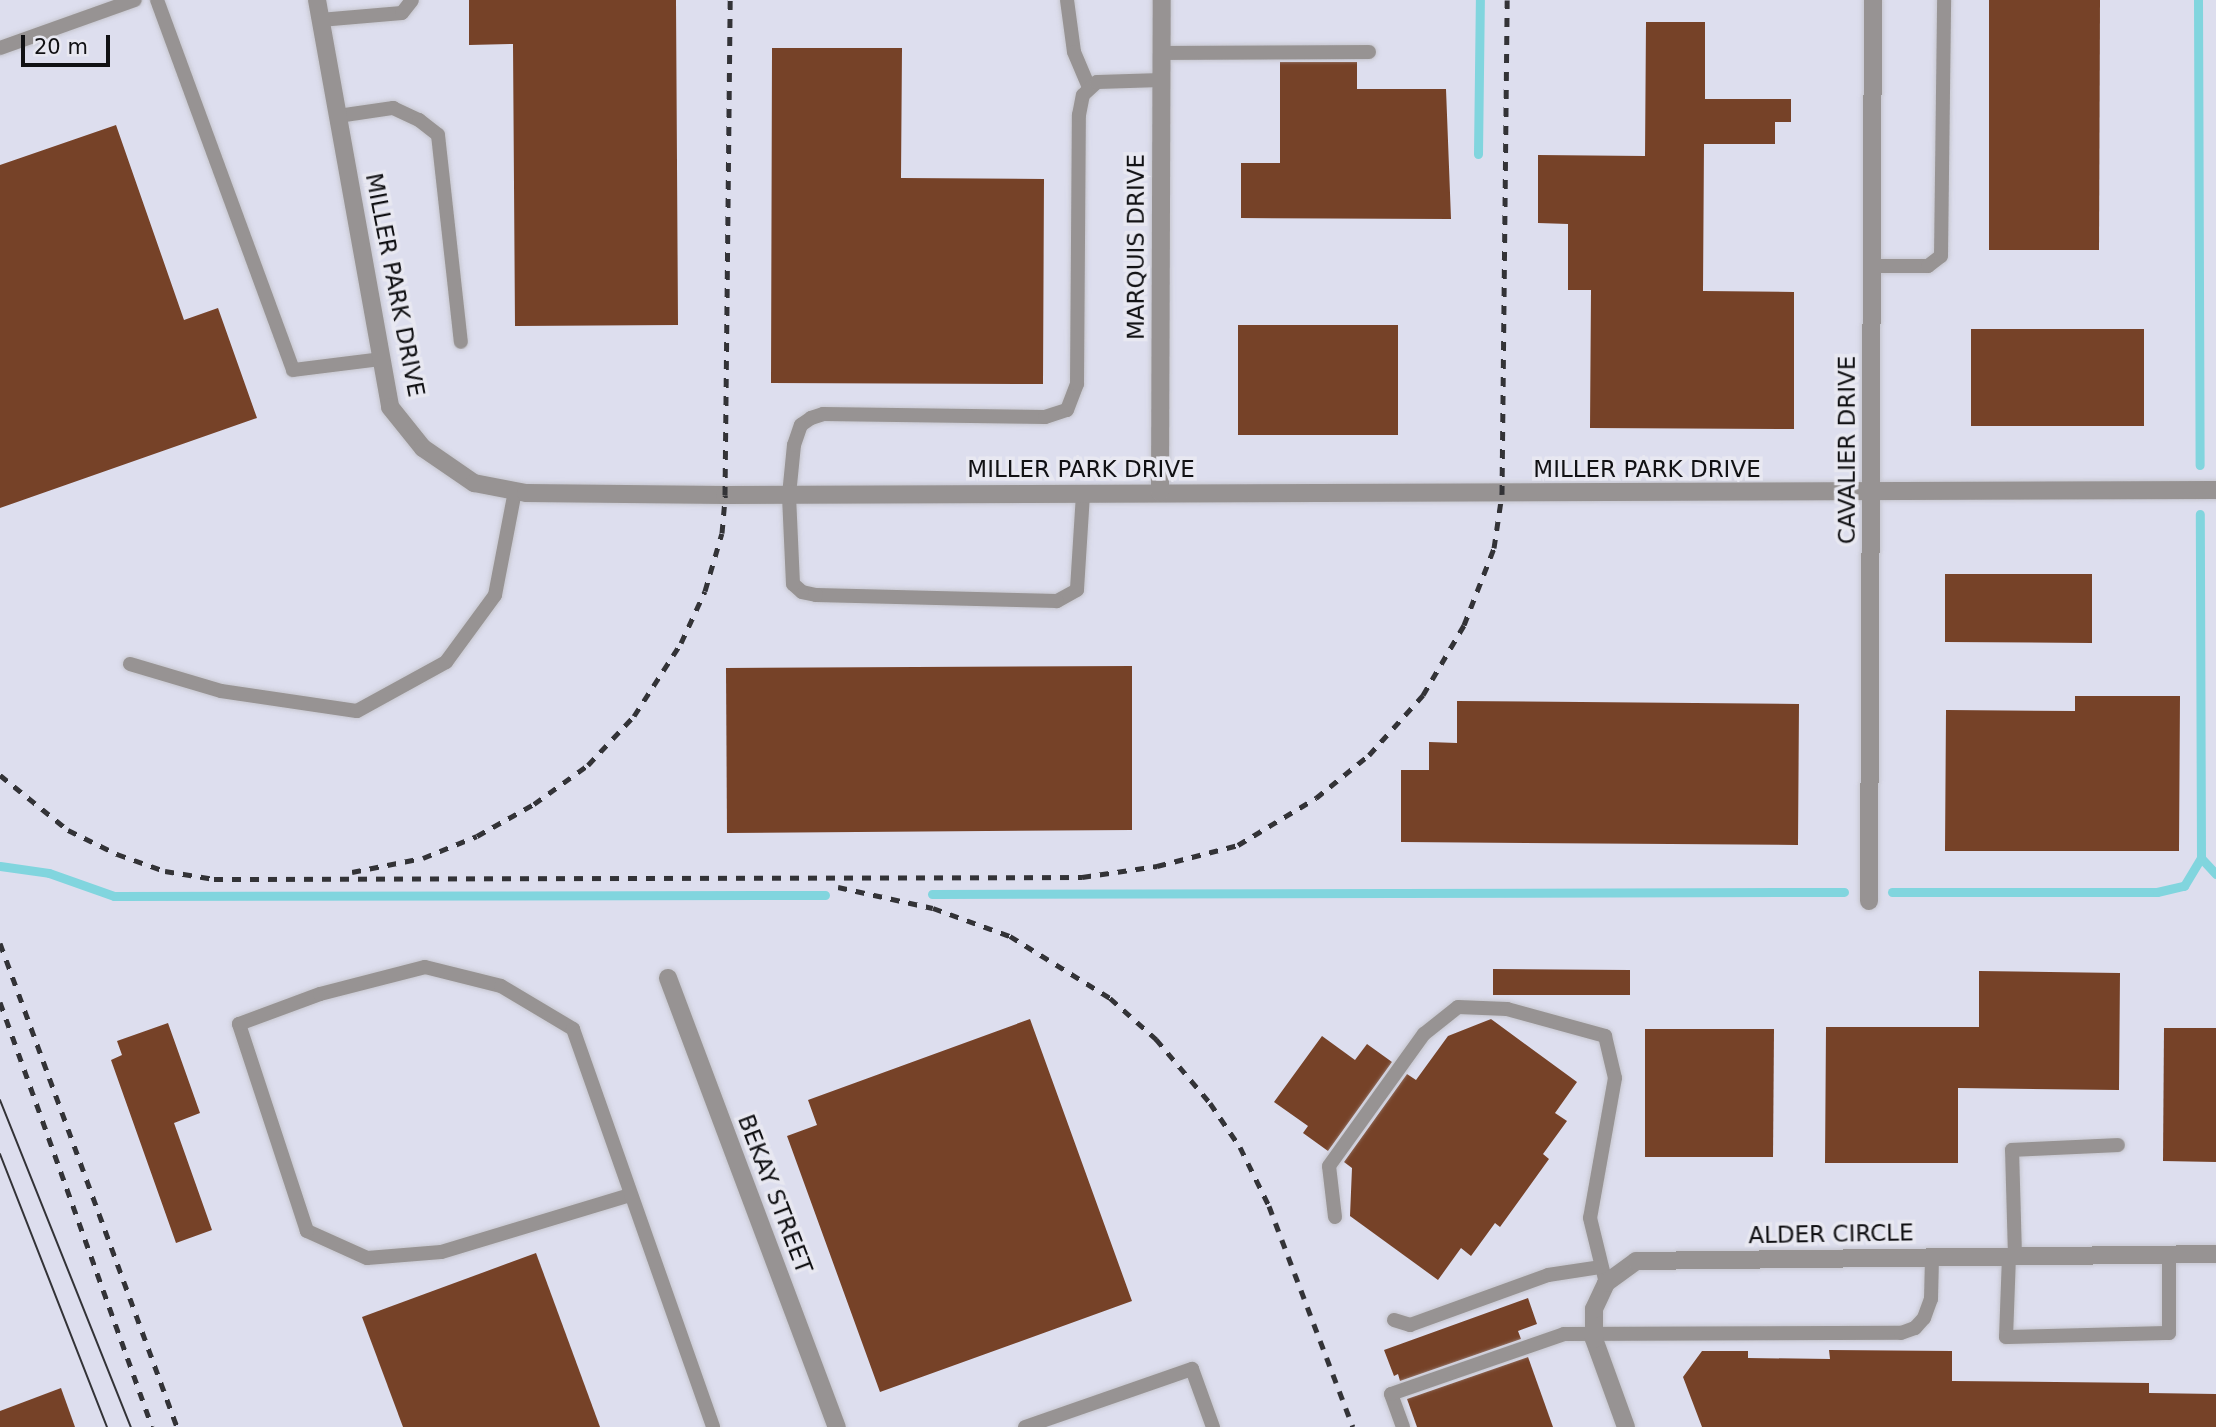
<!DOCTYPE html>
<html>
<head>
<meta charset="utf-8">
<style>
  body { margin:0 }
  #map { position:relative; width:2216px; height:1427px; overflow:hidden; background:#e8e8f1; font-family:"DejaVu Sans",sans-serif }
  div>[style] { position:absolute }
  .built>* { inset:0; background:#dddeee }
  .stream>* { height:9px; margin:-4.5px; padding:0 4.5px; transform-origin:4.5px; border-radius:4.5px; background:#81d5de }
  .building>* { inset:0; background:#764228 }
  .roads { filter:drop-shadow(0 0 2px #c6c6ce) drop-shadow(0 0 2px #c6c6ce) }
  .service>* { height:14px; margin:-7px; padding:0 7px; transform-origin:7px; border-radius:7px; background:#979393 }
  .minor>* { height:18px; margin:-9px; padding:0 9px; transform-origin:9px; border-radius:9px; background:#979393 }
  .tram>* { height:2px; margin:-1px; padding:0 1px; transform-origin:1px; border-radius:1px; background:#333337 }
  .rail>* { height:5px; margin-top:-2.5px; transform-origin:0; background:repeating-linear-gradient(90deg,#333337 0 9px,transparent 0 18px) }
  span { translate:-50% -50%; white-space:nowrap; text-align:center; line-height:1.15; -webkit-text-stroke:7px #e8e8f1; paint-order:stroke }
  .street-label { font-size:23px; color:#111114 }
  .scale { position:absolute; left:21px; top:35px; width:89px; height:32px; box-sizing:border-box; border:4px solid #111114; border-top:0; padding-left:9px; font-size:21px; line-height:24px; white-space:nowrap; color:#111114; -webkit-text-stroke:5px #e8e8f1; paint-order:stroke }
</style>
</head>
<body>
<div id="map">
  <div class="built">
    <i style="clip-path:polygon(0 0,2216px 0,2216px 1427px,0 1427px)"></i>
  </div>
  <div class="stream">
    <i style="left:2198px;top:0;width:465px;rotate:89.8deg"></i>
    <i style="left:1478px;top:154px;width:154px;rotate:-89.3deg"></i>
    <i style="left:2201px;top:858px;width:22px;rotate:47deg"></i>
    <i style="left:0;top:866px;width:49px;rotate:8.1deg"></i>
    <i style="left:49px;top:873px;width:69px;rotate:19.5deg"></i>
    <i style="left:114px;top:896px;width:711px;rotate:-0.08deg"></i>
    <i style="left:1892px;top:892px;width:265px"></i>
    <i style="left:2157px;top:892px;width:28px;rotate:-13deg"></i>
    <i style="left:2184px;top:886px;width:33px;rotate:-59deg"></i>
    <i style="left:2201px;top:858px;width:344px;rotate:-90.2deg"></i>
    <i style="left:932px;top:894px;width:912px;rotate:-0.13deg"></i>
  </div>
  <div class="building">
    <i style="clip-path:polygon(469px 0,676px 0,678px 325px,515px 326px,513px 44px,469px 45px)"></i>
    <i style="clip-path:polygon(1989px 0,2100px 0,2099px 250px,1989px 250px)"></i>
    <i style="clip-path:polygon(1646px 22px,1705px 22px,1705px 99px,1791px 99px,1791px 122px,1775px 122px,1775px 144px,1704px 144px,1703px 291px,1794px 292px,1794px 429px,1590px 428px,1591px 290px,1568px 290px,1568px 224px,1538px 223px,1538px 155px,1645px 156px)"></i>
    <i style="clip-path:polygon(772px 48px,902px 48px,901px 178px,1044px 179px,1043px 384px,771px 383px)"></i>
    <i style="clip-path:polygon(1280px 62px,1357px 62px,1357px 89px,1446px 89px,1451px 219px,1241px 218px,1241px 163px,1280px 163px)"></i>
    <i style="clip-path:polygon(116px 125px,184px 320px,218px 308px,257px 418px,0 508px,0 165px)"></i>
    <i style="clip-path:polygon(1238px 325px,1398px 325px,1398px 435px,1238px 435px)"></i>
    <i style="clip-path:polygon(1971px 329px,2144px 329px,2144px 426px,1971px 426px)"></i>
    <i style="clip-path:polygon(1945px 574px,2092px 574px,2092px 643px,1945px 642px)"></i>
    <i style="clip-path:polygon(1132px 666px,1132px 830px,727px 833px,726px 668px)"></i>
    <i style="clip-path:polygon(2075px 696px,2180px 696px,2179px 851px,1945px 851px,1946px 710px,2075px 711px)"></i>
    <i style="clip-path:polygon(1457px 701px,1799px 704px,1798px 845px,1401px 842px,1401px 770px,1429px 770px,1429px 742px,1457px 743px)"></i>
    <i style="clip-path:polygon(1493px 969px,1630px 970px,1630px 995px,1493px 995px)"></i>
    <i style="clip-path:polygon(1979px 971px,2120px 973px,2119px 1090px,1958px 1088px,1958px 1163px,1825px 1163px,1826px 1027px,1979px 1027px)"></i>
    <i style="clip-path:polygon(1030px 1019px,1132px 1301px,880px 1392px,787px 1136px,817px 1125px,808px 1100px)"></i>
    <i style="clip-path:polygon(1491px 1019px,1577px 1082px,1555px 1113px,1567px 1121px,1543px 1154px,1549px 1159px,1500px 1227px,1495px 1223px,1471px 1256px,1461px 1248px,1438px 1280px,1350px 1216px,1352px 1168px,1344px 1162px,1407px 1074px,1416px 1080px,1448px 1036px)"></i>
    <i style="clip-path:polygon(168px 1023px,200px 1113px,174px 1123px,212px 1230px,176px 1243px,111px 1060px,122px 1055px,117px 1041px)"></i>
    <i style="clip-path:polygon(2164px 1028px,2216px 1028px,2216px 1162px,2163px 1161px)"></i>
    <i style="clip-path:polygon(1645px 1029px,1774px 1029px,1773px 1157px,1645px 1157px)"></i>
    <i style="clip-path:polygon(1322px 1036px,1355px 1060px,1367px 1044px,1392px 1062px,1328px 1151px,1303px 1133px,1308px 1126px,1274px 1102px)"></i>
    <i style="clip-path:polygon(536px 1253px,600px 1427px,403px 1427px,362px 1317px)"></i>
    <i style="clip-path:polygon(1528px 1298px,1537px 1324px,1518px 1331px,1521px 1339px,1400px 1381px,1398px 1374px,1394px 1376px,1384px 1350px)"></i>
    <i style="clip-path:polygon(1829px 1350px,1952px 1351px,1952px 1381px,2149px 1383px,2149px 1393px,2216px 1394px,2216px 1427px,1702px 1427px,1683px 1377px,1702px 1351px,1748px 1351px,1748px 1358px,1830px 1359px)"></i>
    <i style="clip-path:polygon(1528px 1357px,1553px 1427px,1417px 1427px,1407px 1399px)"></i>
    <i style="clip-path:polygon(61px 1388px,75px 1427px,0 1427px,0 1411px)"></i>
  </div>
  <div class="roads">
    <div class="service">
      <i style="left:157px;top:0;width:394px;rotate:69.8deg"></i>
      <i style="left:293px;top:370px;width:89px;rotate:-7.1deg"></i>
      <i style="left:1067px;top:0;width:52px;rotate:82.3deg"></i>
      <i style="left:1074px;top:52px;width:38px;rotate:67deg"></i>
      <i style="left:320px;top:20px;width:82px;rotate:-4.9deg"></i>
      <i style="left:402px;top:13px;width:16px;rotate:-52deg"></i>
      <i style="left:0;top:48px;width:143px;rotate:-19.6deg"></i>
      <i style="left:1162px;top:53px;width:207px;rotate:-0.3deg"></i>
      <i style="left:338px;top:116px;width:56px;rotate:-8.3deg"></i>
      <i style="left:393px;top:108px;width:29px;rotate:25deg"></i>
      <i style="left:419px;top:120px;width:24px;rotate:38deg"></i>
      <i style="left:438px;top:135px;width:208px;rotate:83.7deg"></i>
      <i style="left:1872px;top:266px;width:56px"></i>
      <i style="left:1928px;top:266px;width:16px;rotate:-38deg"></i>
      <i style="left:1941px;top:256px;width:256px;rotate:-89.3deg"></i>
      <i style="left:1083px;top:494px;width:96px;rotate:93.6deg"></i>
      <i style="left:1077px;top:590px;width:23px;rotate:151deg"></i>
      <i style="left:1057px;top:601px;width:241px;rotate:-178.6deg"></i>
      <i style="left:816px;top:595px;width:14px;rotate:-168deg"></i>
      <i style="left:802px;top:592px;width:12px;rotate:-138deg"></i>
      <i style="left:793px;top:584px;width:89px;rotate:-92.6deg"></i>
      <i style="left:789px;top:495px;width:50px;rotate:-84.3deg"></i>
      <i style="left:794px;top:445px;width:21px;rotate:-71deg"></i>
      <i style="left:801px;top:425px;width:12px;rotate:-35deg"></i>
      <i style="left:811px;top:418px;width:13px;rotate:-18deg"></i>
      <i style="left:823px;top:414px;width:222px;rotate:0.8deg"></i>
      <i style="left:1045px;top:417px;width:23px;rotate:-18deg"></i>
      <i style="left:1067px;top:410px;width:28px;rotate:-69deg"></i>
      <i style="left:1077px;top:384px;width:269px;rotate:-89.6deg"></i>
      <i style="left:1079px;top:115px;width:20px;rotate:-79deg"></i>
      <i style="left:1083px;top:95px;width:19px;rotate:-43deg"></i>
      <i style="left:1097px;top:82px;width:65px;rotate:-1.8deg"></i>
      <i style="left:130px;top:664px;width:95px;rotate:16.5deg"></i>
      <i style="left:221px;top:691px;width:137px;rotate:8.4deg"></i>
      <i style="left:357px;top:711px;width:102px;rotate:-28.8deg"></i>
      <i style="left:446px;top:662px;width:83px;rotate:-53.8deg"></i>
      <i style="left:495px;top:595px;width:106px;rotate:-79.1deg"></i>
      <i style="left:630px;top:1195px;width:197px;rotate:163.2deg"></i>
      <i style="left:441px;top:1252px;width:74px;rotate:175.4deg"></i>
      <i style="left:367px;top:1258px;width:66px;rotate:-155.8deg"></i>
      <i style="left:307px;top:1231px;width:218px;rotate:-108.2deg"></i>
      <i style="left:239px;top:1024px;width:86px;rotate:-20.3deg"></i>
      <i style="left:320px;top:994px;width:108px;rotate:-14.4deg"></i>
      <i style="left:425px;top:967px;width:78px;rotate:14deg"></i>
      <i style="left:501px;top:986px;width:84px;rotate:30.8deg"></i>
      <i style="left:573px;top:1029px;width:422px;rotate:70.6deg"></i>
      <i style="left:1335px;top:1217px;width:51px;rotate:-96.7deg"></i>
      <i style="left:1329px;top:1166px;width:163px;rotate:-54.3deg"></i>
      <i style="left:1424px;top:1034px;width:43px;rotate:-38.5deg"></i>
      <i style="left:1458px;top:1007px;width:49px;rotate:2.3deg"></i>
      <i style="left:1507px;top:1009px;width:102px;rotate:15.4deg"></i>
      <i style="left:1605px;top:1036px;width:43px;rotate:76.6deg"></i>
      <i style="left:1615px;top:1078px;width:142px;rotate:100.1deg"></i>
      <i style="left:1590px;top:1218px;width:67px;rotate:76.2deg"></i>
      <i style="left:2009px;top:1256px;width:81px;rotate:92.1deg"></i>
      <i style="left:2006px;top:1337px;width:163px;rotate:-1.4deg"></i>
      <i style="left:2169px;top:1333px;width:79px;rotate:-90deg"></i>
      <i style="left:2015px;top:1256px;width:106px;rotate:-91.6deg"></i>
      <i style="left:2012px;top:1150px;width:106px;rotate:-2.7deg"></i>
      <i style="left:1394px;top:1320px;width:17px;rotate:17deg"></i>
      <i style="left:1410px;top:1325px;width:147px;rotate:-19.9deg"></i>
      <i style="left:1548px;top:1275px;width:54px;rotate:-8.6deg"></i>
      <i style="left:1025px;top:1427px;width:177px;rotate:-19.2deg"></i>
      <i style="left:1192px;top:1369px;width:62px;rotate:70.1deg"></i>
      <i style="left:1403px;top:1427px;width:35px;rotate:-110deg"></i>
      <i style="left:1391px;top:1394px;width:183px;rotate:-19.1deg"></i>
      <i style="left:1564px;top:1334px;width:337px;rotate:-0.2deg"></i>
      <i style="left:1901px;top:1333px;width:15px;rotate:-20deg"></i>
      <i style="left:1915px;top:1328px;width:13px;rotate:-48deg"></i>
      <i style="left:1924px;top:1318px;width:20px;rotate:-70deg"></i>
      <i style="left:1931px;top:1299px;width:42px;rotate:-88.6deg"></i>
    </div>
    <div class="minor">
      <i style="left:317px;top:0;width:413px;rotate:79.8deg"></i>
      <i style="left:390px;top:407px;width:53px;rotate:51.2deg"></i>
      <i style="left:423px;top:448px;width:62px;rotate:34.5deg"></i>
      <i style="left:474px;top:483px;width:53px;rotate:10.9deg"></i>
      <i style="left:526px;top:493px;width:199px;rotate:0.6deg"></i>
      <i style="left:725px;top:495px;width:1491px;rotate:-0.19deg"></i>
      <i style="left:1160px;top:493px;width:493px;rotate:-89.8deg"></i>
      <i style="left:1869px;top:901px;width:901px;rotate:-89.75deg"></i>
      <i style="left:668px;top:978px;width:480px;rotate:69.4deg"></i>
      <i style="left:1626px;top:1427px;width:94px;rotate:-110deg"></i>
      <i style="left:1594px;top:1339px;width:30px;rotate:-90deg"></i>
      <i style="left:1594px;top:1309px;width:29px;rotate:-65deg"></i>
      <i style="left:1606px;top:1283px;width:37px;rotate:-36deg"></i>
      <i style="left:1636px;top:1261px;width:580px;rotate:-0.69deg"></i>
    </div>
  </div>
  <div class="tram">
    <i style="left:0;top:1100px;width:352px;rotate:68.2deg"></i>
    <i style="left:0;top:1154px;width:293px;rotate:68.6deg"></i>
  </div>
  <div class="rail">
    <i style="left:0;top:775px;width:87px;rotate:39deg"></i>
    <i style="left:68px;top:830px;width:55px;rotate:26.1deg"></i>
    <i style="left:117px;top:854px;width:51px;rotate:19.5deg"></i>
    <i style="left:165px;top:871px;width:50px;rotate:9.3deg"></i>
    <i style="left:214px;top:879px;width:868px;rotate:-0.13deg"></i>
    <i style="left:1082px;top:877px;width:76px;rotate:-8.3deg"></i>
    <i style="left:1157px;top:866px;width:84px;rotate:-14.5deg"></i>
    <i style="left:1238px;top:845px;width:91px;rotate:-31.1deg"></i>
    <i style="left:1316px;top:798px;width:68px;rotate:-39.1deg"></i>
    <i style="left:1369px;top:755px;width:81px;rotate:-48deg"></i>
    <i style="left:1423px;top:695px;width:81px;rotate:-59.6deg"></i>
    <i style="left:1464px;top:625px;width:83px;rotate:-68.7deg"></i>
    <i style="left:1494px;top:548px;width:55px;rotate:-81.6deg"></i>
    <i style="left:1502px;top:494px;width:494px;rotate:-89.4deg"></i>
    <i style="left:352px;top:872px;width:72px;rotate:-11.2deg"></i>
    <i style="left:423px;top:858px;width:58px;rotate:-22.2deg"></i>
    <i style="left:477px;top:836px;width:65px;rotate:-29.3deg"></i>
    <i style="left:534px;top:804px;width:67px;rotate:-35.8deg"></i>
    <i style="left:588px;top:765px;width:67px;rotate:-46.8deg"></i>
    <i style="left:634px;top:716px;width:87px;rotate:-57.2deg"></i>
    <i style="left:681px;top:643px;width:57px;rotate:-65.2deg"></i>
    <i style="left:705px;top:591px;width:60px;rotate:-73.7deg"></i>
    <i style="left:722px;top:533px;width:38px;rotate:-85deg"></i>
    <i style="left:725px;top:495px;width:495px;rotate:-89.4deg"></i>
    <i style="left:838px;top:887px;width:97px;rotate:12.5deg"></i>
    <i style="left:933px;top:908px;width:82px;rotate:20deg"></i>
    <i style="left:1010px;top:936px;width:118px;rotate:31.8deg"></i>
    <i style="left:1110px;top:998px;width:62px;rotate:41.7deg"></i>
    <i style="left:1156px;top:1039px;width:84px;rotate:49.8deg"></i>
    <i style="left:1210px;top:1103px;width:53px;rotate:55.7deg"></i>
    <i style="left:1240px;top:1147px;width:66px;rotate:63.8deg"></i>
    <i style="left:1269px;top:1206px;width:236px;rotate:69.2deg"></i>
    <i style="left:0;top:943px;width:515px;rotate:69.91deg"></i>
    <i style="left:0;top:1002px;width:451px;rotate:70.3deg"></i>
  </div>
  <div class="street-label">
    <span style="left:1136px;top:247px;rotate:-90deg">MARQUIS DRIVE</span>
    <span style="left:395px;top:285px;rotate:79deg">MILLER PARK DRIVE</span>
    <span style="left:1847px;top:450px;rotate:-90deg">CAVALIER DRIVE</span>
    <span style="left:1081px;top:469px">MILLER PARK DRIVE</span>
    <span style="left:1647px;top:469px">MILLER PARK DRIVE</span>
    <span style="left:775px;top:1194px;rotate:69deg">BEKAY STREET</span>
    <span style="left:1831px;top:1234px;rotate:-1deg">ALDER CIRCLE</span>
  </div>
  <div class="scale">20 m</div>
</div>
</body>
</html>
